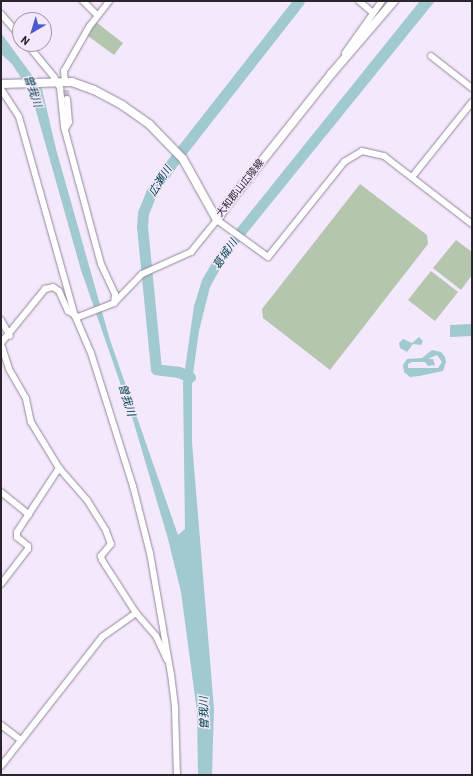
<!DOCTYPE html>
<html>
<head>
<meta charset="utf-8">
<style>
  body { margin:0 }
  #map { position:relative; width:473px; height:776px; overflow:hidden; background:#f4e8fc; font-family:Barlow,"Noto Sans JP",sans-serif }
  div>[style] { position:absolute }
  .green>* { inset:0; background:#b5c6af }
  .water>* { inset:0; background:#a0cad0 }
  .river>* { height:11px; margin:-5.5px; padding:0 5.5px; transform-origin:5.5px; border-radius:5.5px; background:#a0cad0 }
  .minor-tunnel>* { height:6px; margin-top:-3px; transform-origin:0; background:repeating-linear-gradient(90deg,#ccc1d3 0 6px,transparent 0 9px) }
  .roads { filter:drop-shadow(0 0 1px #928799) drop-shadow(0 0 1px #928799) }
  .minor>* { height:6px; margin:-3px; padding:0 3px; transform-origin:3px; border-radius:3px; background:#fff }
  .major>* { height:8px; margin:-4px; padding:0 4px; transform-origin:4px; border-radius:4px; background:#fff }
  span { translate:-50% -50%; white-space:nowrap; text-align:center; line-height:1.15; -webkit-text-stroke:3px #f4e8fc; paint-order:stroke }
  .street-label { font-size:10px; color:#2a252d }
  .water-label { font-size:11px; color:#00434b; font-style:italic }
  .frame { position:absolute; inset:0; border:2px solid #2a252d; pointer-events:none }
  .north { position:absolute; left:12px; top:12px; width:40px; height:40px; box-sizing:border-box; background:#f4e8fc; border:1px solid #a39aa9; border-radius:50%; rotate:218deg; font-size:11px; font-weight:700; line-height:16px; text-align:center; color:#2a252d }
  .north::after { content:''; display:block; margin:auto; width:14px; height:18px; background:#4d5bd0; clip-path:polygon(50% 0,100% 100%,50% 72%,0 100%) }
</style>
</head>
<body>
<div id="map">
  <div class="green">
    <i style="clip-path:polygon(96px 22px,123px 43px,114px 55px,88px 36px)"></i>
    <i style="clip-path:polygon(360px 184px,427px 235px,428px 244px,330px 370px,263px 318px,262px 309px)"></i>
    <i style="clip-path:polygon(456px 240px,472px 252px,472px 275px,461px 290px,433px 268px)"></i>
    <i style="clip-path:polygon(431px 271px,458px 292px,435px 321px,408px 300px)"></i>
  </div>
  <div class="water">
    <i style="clip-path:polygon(420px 1px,435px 1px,225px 260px,210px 287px,199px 331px,192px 381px,192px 442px,214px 709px,212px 775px,198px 775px,197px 712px,181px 592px,168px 539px,133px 420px,81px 270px,31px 93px,12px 64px,1px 54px,1px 33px,42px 89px,56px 149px,110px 340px,178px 535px,185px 529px,183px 383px,194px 306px,202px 280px,219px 251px)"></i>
    <i style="clip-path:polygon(472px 324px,472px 336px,450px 337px,450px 325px)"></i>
    <i style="clip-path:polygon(419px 337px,423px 341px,421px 345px,413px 344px,407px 352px,400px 348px,399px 343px,403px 339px,412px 343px)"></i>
    <i style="clip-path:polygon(evenodd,432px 350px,441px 352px,445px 357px,446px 362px,443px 371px,419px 376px,410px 377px,404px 372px,403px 365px,407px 359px,422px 358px,432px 350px,437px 355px,442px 362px,438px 368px,408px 368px,408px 364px,412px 362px,425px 362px,428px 366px,435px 365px,433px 359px,428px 359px,437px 355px)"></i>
  </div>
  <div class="river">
    <i style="left:190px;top:377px;width:12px;rotate:-156deg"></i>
    <i style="left:179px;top:372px;width:23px;rotate:-173deg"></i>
    <i style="left:156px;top:369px;width:143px;rotate:-95.6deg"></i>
    <i style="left:142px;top:227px;width:14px;rotate:-86deg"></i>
    <i style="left:143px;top:213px;width:22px;rotate:-68deg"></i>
    <i style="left:151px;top:193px;width:35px;rotate:-55deg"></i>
    <i style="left:171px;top:164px;width:207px;rotate:-51.9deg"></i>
  </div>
  <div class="minor-tunnel">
    <i style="left:65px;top:81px;width:18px;rotate:84deg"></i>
  </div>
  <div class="roads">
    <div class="minor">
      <i style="left:83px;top:1px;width:20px;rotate:45deg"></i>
      <i style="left:359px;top:1px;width:17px;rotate:40deg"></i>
      <i style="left:1px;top:14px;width:29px;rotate:49deg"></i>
      <i style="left:27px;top:44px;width:43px;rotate:50.7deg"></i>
      <i style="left:54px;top:77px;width:13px;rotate:61deg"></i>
      <i style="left:60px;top:88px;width:39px;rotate:84deg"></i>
      <i style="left:64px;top:127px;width:142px;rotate:74.9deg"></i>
      <i style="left:101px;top:264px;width:33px;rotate:65deg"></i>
      <i style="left:115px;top:294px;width:9px;rotate:96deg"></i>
      <i style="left:345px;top:53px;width:64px;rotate:-54.6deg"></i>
      <i style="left:431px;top:56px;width:52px;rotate:38deg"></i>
      <i style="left:65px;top:81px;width:10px;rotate:-96deg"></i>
      <i style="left:64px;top:71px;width:51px;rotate:-60.4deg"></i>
      <i style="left:89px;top:27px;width:33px;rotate:-52deg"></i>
      <i style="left:1px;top:89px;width:33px;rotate:57deg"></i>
      <i style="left:19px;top:117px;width:207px;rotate:74.3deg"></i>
      <i style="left:75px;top:316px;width:40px;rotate:66.6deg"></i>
      <i style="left:91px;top:353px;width:139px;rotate:72.5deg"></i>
      <i style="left:133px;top:486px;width:69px;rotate:75.8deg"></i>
      <i style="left:150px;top:553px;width:123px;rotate:80.2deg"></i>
      <i style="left:171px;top:674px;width:35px;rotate:83deg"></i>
      <i style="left:175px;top:709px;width:66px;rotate:88.3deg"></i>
      <i style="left:65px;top:129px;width:8px;rotate:-60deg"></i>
      <i style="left:69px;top:122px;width:23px;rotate:-95deg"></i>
      <i style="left:412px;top:177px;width:96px;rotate:-51.3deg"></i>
      <i style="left:1px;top:320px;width:18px;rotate:61deg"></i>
      <i style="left:1px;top:343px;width:70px;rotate:-50.8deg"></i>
      <i style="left:45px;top:289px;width:8px;rotate:-14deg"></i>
      <i style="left:53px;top:287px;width:7px;rotate:34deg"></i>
      <i style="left:59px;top:291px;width:22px;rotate:66deg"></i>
      <i style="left:68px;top:311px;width:12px;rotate:31deg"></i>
      <i style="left:78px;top:317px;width:39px;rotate:-21deg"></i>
      <i style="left:114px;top:303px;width:40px;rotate:-46deg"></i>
      <i style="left:142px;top:274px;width:54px;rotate:-24.2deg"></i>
      <i style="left:191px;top:252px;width:41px;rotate:-50.9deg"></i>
      <i style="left:217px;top:220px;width:63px;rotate:36deg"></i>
      <i style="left:268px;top:257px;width:122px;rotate:-51.3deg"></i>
      <i style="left:344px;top:162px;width:21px;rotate:-31deg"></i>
      <i style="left:362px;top:151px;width:23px;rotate:13deg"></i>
      <i style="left:384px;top:156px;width:111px;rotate:37.7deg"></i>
      <i style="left:1px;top:344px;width:26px;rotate:72deg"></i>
      <i style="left:9px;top:369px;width:34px;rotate:60deg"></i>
      <i style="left:26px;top:399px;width:24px;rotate:78deg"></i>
      <i style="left:31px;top:422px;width:54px;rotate:58.7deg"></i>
      <i style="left:59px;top:468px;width:43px;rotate:48.8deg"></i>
      <i style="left:87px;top:500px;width:36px;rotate:58deg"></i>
      <i style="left:106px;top:531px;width:14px;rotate:69deg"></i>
      <i style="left:111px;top:544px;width:16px;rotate:130deg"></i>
      <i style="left:101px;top:556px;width:4px;rotate:76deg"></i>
      <i style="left:102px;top:560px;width:63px;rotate:57.3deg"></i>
      <i style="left:136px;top:613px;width:30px;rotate:49deg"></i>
      <i style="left:156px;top:636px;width:26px;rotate:65deg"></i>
      <i style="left:1px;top:492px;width:36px;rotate:39deg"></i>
      <i style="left:1px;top:584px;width:44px;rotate:-52.4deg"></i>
      <i style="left:28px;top:549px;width:3px;rotate:-90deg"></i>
      <i style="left:28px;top:546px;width:14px;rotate:-141deg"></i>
      <i style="left:17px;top:537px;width:5px;rotate:-90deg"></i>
      <i style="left:17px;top:532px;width:77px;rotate:-56.7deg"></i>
      <i style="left:1px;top:725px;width:25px;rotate:37deg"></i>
      <i style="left:1px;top:766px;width:164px;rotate:-51.9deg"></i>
      <i style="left:102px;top:637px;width:42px;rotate:-35.2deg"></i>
    </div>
    <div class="major">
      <i style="left:1px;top:84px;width:71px;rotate:-1.6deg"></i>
      <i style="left:72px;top:82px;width:23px;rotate:20deg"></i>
      <i style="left:94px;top:90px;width:32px;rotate:28deg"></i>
      <i style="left:122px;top:105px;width:33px;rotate:35deg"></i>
      <i style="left:149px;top:124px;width:49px;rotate:45.8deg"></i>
      <i style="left:183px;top:159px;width:70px;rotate:60.9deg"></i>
      <i style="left:217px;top:220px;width:18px;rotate:-56deg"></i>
      <i style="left:227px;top:205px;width:169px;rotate:-51.5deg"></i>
      <i style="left:332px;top:73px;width:95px;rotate:-49.3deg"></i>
    </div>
  </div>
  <div class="street-label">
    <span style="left:240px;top:188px;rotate:-52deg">大和郡山広陵線</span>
  </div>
  <div class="water-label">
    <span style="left:33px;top:91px;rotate:72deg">曽我川</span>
    <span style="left:160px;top:181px;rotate:-58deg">広瀬川</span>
    <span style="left:225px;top:254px;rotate:-56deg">葛城川</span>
    <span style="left:127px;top:400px;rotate:73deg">曽我川</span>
    <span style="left:204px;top:713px;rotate:-91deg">曽我川</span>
  </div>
  <div class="frame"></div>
  <div class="north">N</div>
</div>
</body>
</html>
